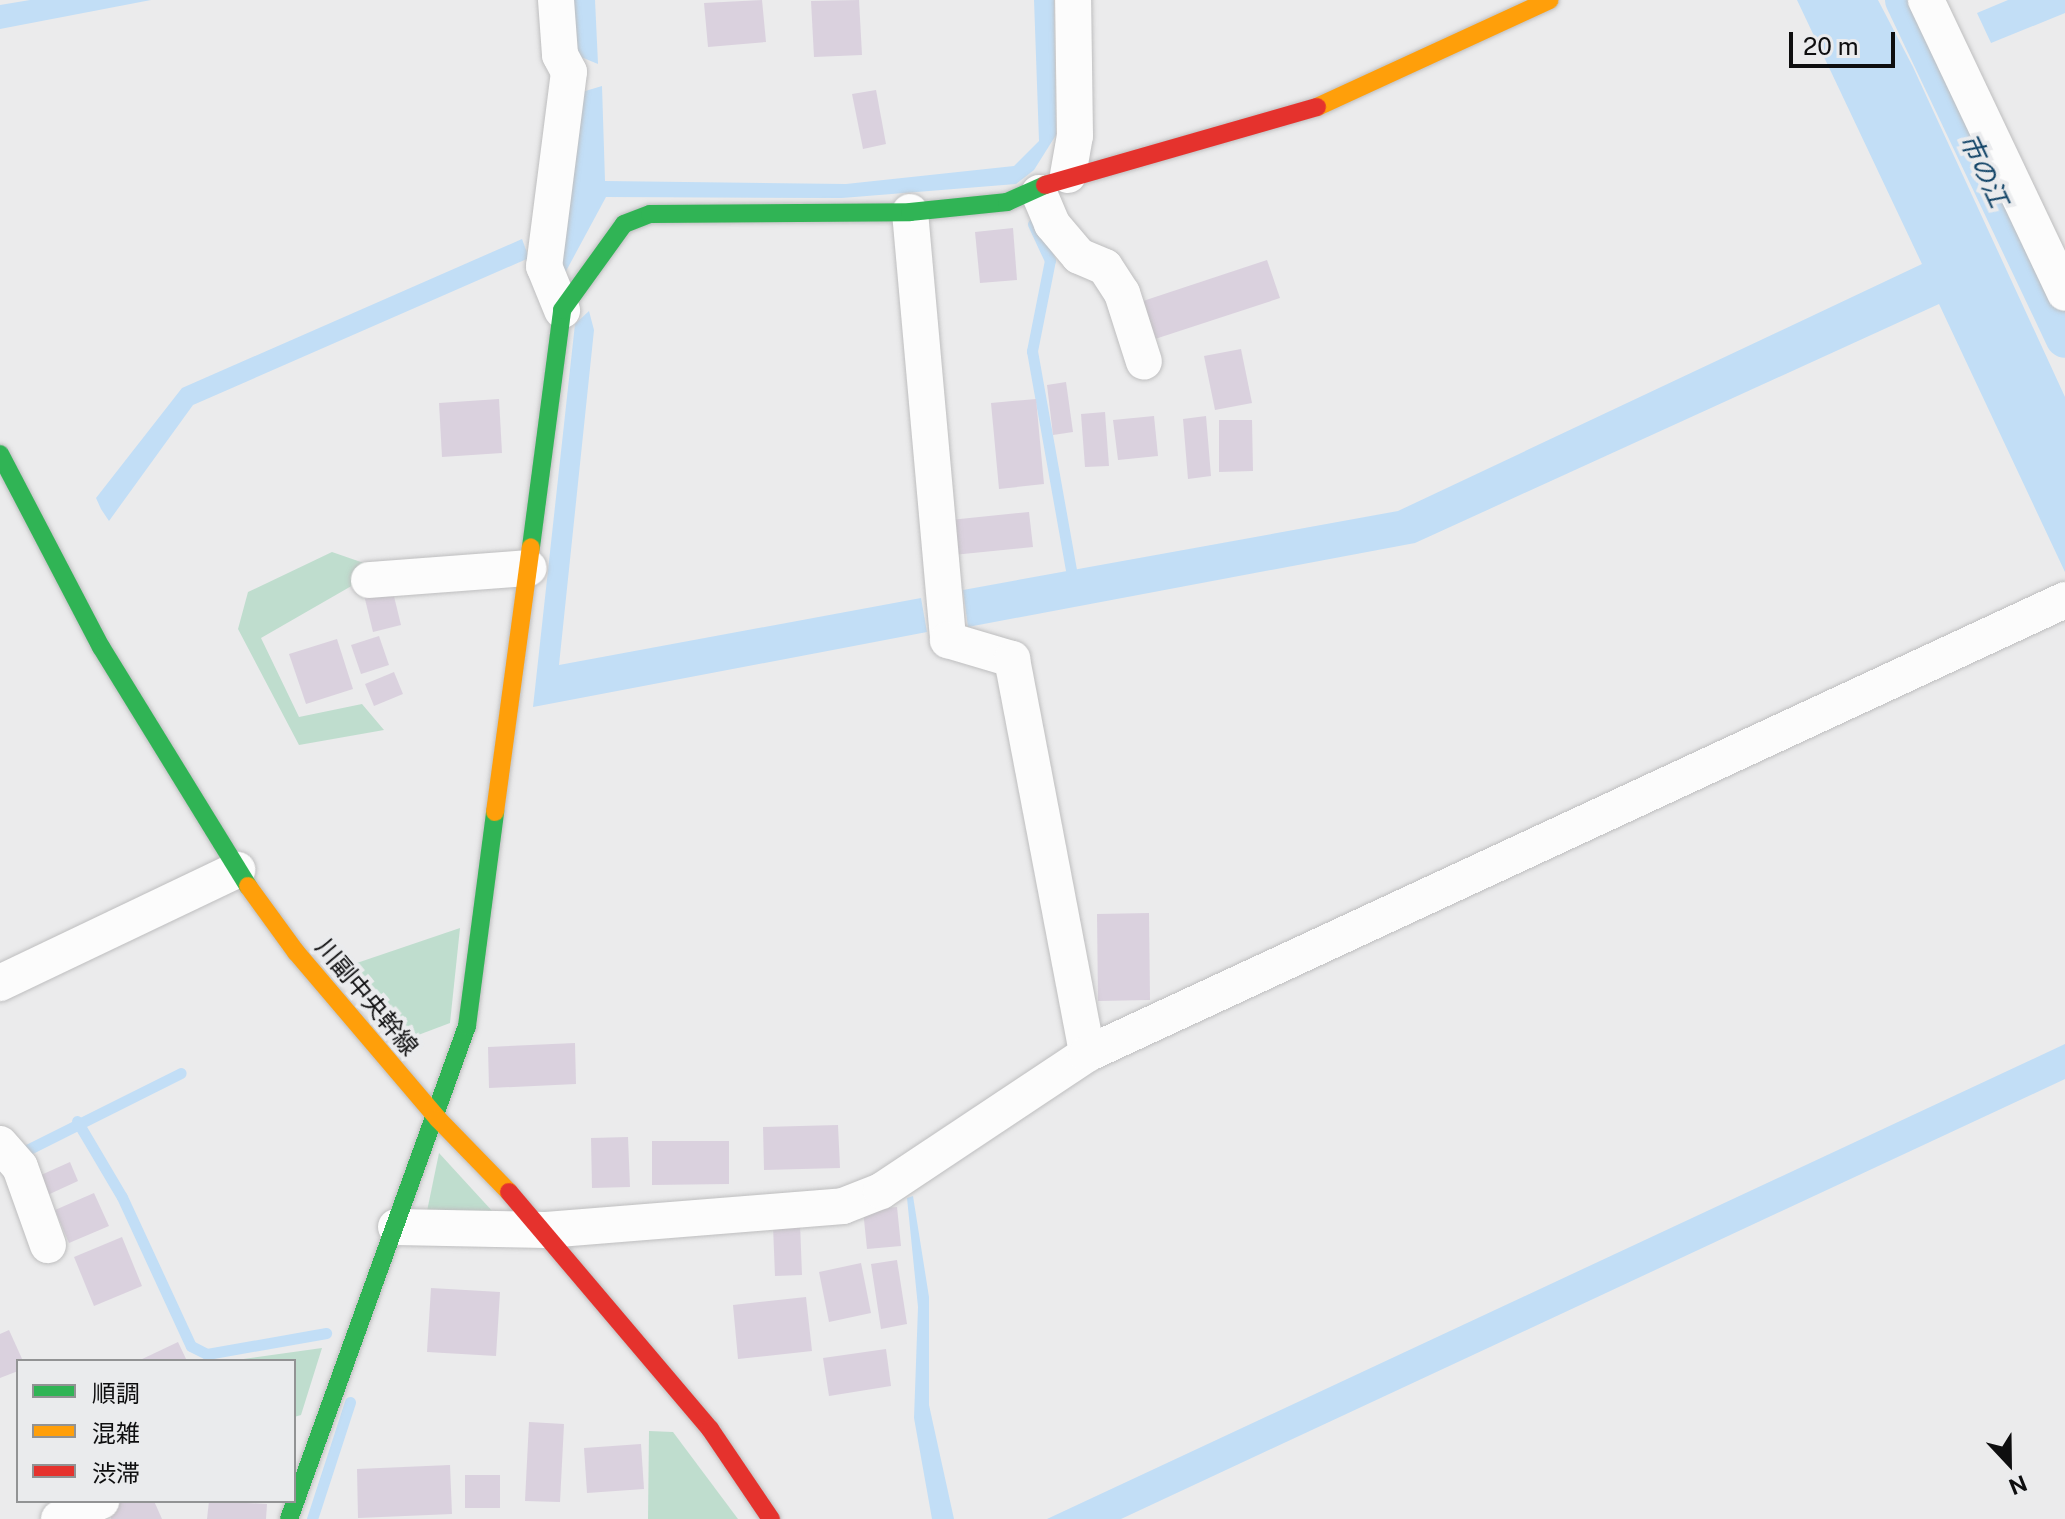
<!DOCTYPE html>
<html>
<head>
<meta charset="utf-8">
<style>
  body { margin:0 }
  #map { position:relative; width:2065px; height:1519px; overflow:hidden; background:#ebebec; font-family:"Public Sans","Noto Sans JP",sans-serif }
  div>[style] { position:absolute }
  .green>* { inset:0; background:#bfddce }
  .water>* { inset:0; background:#c2def6 }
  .stream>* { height:11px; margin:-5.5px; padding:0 5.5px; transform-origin:5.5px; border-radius:5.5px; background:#c2def6 }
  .canal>* { height:38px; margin:-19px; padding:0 19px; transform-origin:19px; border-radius:19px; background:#c2def6 }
  .building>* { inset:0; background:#dad1de }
  .roads { filter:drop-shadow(0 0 2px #bebebf) drop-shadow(0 0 2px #bebebf) }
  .street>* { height:36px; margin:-18px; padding:0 18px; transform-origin:18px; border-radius:18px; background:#fcfcfc }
  .fast>* { height:18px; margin:-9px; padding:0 9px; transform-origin:9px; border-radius:9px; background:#30b455 }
  .slow>* { height:18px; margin:-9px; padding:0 9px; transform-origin:9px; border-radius:9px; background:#ff9f0a }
  .jam>* { height:18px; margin:-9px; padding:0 9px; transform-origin:9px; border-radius:9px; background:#e5322d }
  span { translate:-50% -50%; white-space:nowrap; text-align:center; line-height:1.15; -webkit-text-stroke:8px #eaebed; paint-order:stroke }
  .street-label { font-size:24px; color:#0e0e0f }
  .water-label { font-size:26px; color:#0e4165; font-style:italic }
  .legend { position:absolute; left:16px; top:1359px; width:280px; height:144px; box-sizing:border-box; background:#eaebed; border:2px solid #929394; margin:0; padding:10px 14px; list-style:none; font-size:24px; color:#0e0e0f }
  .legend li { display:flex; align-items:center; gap:16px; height:40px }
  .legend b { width:40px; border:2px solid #929394 }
  .north { position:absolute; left:1969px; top:1423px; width:80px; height:80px; -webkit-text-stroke:6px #eaebed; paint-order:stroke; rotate:158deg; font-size:22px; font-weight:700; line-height:32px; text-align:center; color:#0e0e0f }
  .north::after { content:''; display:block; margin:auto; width:28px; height:36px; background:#0e0e0f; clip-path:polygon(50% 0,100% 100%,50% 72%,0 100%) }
  .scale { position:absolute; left:1789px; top:32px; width:106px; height:36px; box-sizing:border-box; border:4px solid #0e0e0f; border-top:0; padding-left:10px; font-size:24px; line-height:28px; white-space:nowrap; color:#0e0e0f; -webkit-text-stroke:6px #eaebed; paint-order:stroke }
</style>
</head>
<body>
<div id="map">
  <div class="green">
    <i style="clip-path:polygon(332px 552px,381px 569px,261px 638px,299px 717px,362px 704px,384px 730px,299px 745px,238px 629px,248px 592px)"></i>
    <i style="clip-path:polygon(460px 928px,450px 1023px,405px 1040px,348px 966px)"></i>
    <i style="clip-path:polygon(439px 1153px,494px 1213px,426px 1216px)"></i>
    <i style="clip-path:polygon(322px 1348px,301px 1415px,294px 1417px,294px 1361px,229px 1361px)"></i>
    <i style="clip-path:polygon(649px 1431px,673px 1432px,738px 1519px,648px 1519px)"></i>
  </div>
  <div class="water">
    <i style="clip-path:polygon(30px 0,151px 0,0 29px,0 5px)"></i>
    <i style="clip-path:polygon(572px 0,595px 0,598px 64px,576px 55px)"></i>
    <i style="clip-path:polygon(1034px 0,1054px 0,1056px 135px,1034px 170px,1016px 184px,842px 198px,606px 197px,565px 273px,558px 270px,582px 92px,602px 86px,605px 181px,846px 184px,1014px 166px,1039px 141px)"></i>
    <i style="clip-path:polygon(1797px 0,1878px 0,1913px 67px,2065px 397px,2065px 572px,1939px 304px,1415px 543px,968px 627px,963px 590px,1398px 511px,1922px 264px)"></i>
    <i style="clip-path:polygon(2008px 0,2065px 0,2065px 13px,1991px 43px,1977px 13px)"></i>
    <i style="clip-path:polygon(522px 239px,529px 258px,193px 405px,109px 521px,101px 509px,96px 498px,182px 388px)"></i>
    <i style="clip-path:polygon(589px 311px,594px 330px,559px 665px,921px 598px,927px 632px,533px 707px,575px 324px)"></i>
    <i style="clip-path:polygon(2065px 1044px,2065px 1079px,1121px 1519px,1047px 1519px)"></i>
    <i style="clip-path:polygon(913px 1196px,929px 1297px,929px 1405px,954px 1519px,932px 1519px,914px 1418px,918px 1307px,907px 1198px)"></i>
  </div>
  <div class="stream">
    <i style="left:1033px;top:224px;width:40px;rotate:65deg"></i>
    <i style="left:1050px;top:260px;width:93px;rotate:101.2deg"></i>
    <i style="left:1032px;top:351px;width:222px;rotate:79.9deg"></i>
    <i style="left:77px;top:1121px;width:88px;rotate:59.4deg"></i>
    <i style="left:122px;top:1197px;width:164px;rotate:65.2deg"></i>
    <i style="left:191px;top:1346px;width:18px;rotate:27deg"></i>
    <i style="left:207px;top:1354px;width:121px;rotate:-10deg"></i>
    <i style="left:17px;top:1155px;width:183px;rotate:-26.6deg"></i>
    <i style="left:312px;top:1519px;width:123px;rotate:-72deg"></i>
  </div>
  <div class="canal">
    <i style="left:1904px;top:0;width:375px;rotate:64.6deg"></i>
  </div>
  <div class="building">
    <i style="clip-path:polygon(762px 0,766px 42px,708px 47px,704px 3px)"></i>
    <i style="clip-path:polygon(859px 0,862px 55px,814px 57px,811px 1px)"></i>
    <i style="clip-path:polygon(876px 90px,886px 144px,863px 149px,852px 94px)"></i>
    <i style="clip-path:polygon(1013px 228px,1017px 280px,980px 283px,975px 232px)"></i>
    <i style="clip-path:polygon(1267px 260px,1280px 298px,1152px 340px,1140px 302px)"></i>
    <i style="clip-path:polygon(1241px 349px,1252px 403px,1215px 410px,1204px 356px)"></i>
    <i style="clip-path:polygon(1066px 382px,1073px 432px,1053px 435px,1047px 385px)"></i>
    <i style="clip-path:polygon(499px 399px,502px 453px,442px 457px,439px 403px)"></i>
    <i style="clip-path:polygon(1036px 399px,1044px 484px,999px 489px,991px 403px)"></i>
    <i style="clip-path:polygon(1105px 412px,1109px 466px,1085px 467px,1081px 414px)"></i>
    <i style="clip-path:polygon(1154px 416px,1158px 456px,1118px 460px,1113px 420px)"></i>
    <i style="clip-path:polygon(1206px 416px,1211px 476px,1188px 479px,1183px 419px)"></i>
    <i style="clip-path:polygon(1219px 420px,1252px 420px,1253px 471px,1219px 472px)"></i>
    <i style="clip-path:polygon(1029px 512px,1033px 547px,953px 555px,950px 520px)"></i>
    <i style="clip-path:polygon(391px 584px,401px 625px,373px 632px,363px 591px)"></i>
    <i style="clip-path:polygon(379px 636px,389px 665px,361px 674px,351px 645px)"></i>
    <i style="clip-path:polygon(337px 639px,353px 689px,306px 704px,289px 654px)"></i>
    <i style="clip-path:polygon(394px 672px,403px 694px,374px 706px,365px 684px)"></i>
    <i style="clip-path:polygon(1149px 913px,1150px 1000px,1098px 1001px,1097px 914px)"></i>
    <i style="clip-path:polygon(575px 1043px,576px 1084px,489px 1088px,488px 1047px)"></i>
    <i style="clip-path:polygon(838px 1125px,840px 1168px,764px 1170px,763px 1127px)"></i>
    <i style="clip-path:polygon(628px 1137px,630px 1187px,592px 1188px,591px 1138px)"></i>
    <i style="clip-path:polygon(652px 1141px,729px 1141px,729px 1184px,652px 1185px)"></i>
    <i style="clip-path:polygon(70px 1162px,78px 1181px,41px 1198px,32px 1179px)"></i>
    <i style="clip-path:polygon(94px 1193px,109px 1226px,69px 1243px,55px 1210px)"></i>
    <i style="clip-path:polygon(897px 1207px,901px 1246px,867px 1249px,863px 1210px)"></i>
    <i style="clip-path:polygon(800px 1224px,802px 1275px,775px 1276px,773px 1226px)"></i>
    <i style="clip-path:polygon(122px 1237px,142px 1286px,94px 1306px,74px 1257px)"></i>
    <i style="clip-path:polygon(897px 1260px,907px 1324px,881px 1329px,871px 1264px)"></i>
    <i style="clip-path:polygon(861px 1263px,871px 1313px,829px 1322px,819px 1272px)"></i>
    <i style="clip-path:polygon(431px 1288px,500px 1292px,496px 1356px,427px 1352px)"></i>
    <i style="clip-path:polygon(806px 1297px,812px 1351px,738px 1359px,733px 1305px)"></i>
    <i style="clip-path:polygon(9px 1330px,23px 1361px,18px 1371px,0 1378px,0 1334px)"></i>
    <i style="clip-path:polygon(178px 1342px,187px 1361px,138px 1361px)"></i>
    <i style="clip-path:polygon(886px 1349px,891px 1386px,829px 1396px,823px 1358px)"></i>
    <i style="clip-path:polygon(529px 1422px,564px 1424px,560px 1502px,525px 1501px)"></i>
    <i style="clip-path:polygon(641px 1444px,644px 1489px,587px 1493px,584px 1448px)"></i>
    <i style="clip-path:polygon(450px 1465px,452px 1514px,358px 1518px,357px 1469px)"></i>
    <i style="clip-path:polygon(465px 1475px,500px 1475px,500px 1508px,465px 1508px)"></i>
    <i style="clip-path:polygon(109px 1501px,154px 1501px,162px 1519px,111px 1519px)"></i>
    <i style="clip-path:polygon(209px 1501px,267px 1504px,266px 1519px,207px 1519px)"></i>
  </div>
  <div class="roads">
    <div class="street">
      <i style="left:556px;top:0;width:55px;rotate:85.8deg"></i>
      <i style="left:560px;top:55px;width:19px;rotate:62deg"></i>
      <i style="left:569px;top:72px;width:196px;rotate:97.3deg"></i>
      <i style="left:544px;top:266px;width:48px;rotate:67.8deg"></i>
      <i style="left:1926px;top:0;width:324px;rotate:64.6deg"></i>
      <i style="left:1068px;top:175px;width:40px;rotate:-80deg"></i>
      <i style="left:1075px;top:136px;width:136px;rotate:-90.8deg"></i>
      <i style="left:1039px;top:193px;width:34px;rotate:67deg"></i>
      <i style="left:1052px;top:224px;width:42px;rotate:49.8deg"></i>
      <i style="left:1079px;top:256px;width:28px;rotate:23deg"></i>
      <i style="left:1105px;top:267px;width:31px;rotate:57deg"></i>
      <i style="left:1122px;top:293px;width:72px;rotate:72.3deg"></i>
      <i style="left:910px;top:212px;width:430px;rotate:84.9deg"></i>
      <i style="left:948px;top:640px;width:67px;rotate:16.5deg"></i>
      <i style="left:1012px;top:659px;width:402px;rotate:79.2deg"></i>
      <i style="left:369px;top:580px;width:160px;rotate:-4.3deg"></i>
      <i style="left:0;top:983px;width:263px;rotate:-25.5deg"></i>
      <i style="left:0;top:1144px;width:30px;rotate:49deg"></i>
      <i style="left:20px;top:1167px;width:83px;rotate:70.3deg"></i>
      <i style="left:396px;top:1227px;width:150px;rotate:1.1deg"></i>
      <i style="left:546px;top:1230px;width:298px;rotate:-4.6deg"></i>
      <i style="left:843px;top:1206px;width:41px;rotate:-21.5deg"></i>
      <i style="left:881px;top:1191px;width:247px;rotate:-33.6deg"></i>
      <i style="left:1087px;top:1054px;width:1078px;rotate:-24.9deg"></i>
      <i style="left:59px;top:1519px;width:46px;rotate:-23.2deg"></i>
    </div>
    <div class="fast">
      <i style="left:0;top:454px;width:218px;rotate:62.4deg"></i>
      <i style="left:101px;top:647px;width:281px;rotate:58.4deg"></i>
      <i style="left:531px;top:547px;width:239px;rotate:-82.5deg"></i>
      <i style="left:562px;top:310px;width:106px;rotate:-54.2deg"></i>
      <i style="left:624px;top:224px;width:28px;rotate:-21deg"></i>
      <i style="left:650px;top:214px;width:260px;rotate:-0.4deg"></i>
      <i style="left:910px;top:212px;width:98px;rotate:-5.9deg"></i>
      <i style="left:1007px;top:202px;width:42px;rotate:-24.1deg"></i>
      <i style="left:289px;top:1519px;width:524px;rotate:-70.15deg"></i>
      <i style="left:467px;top:1026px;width:216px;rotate:-82.5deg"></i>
    </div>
    <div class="slow">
      <i style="left:1317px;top:107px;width:256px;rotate:-24.7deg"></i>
      <i style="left:495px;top:812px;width:267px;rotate:-82.3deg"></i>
      <i style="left:248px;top:886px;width:82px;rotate:54deg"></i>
      <i style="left:296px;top:952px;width:219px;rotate:49.6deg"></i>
      <i style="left:438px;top:1119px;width:102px;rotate:45.8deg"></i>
    </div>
    <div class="jam">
      <i style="left:1045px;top:185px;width:283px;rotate:-16deg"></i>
      <i style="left:509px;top:1192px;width:311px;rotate:49.7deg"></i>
      <i style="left:710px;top:1429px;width:109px;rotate:55.9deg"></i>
    </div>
  </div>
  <div class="street-label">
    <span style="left:367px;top:997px;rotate:50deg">川副中央幹線</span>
  </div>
  <div class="water-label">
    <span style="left:1984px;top:170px;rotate:65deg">市の江</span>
  </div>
  <ul class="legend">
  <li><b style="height:10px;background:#30b455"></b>順調</li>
  <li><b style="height:10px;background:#ff9f0a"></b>混雑</li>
  <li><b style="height:10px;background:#e5322d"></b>渋滞</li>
  </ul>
  <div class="north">N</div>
  <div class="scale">20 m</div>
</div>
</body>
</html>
